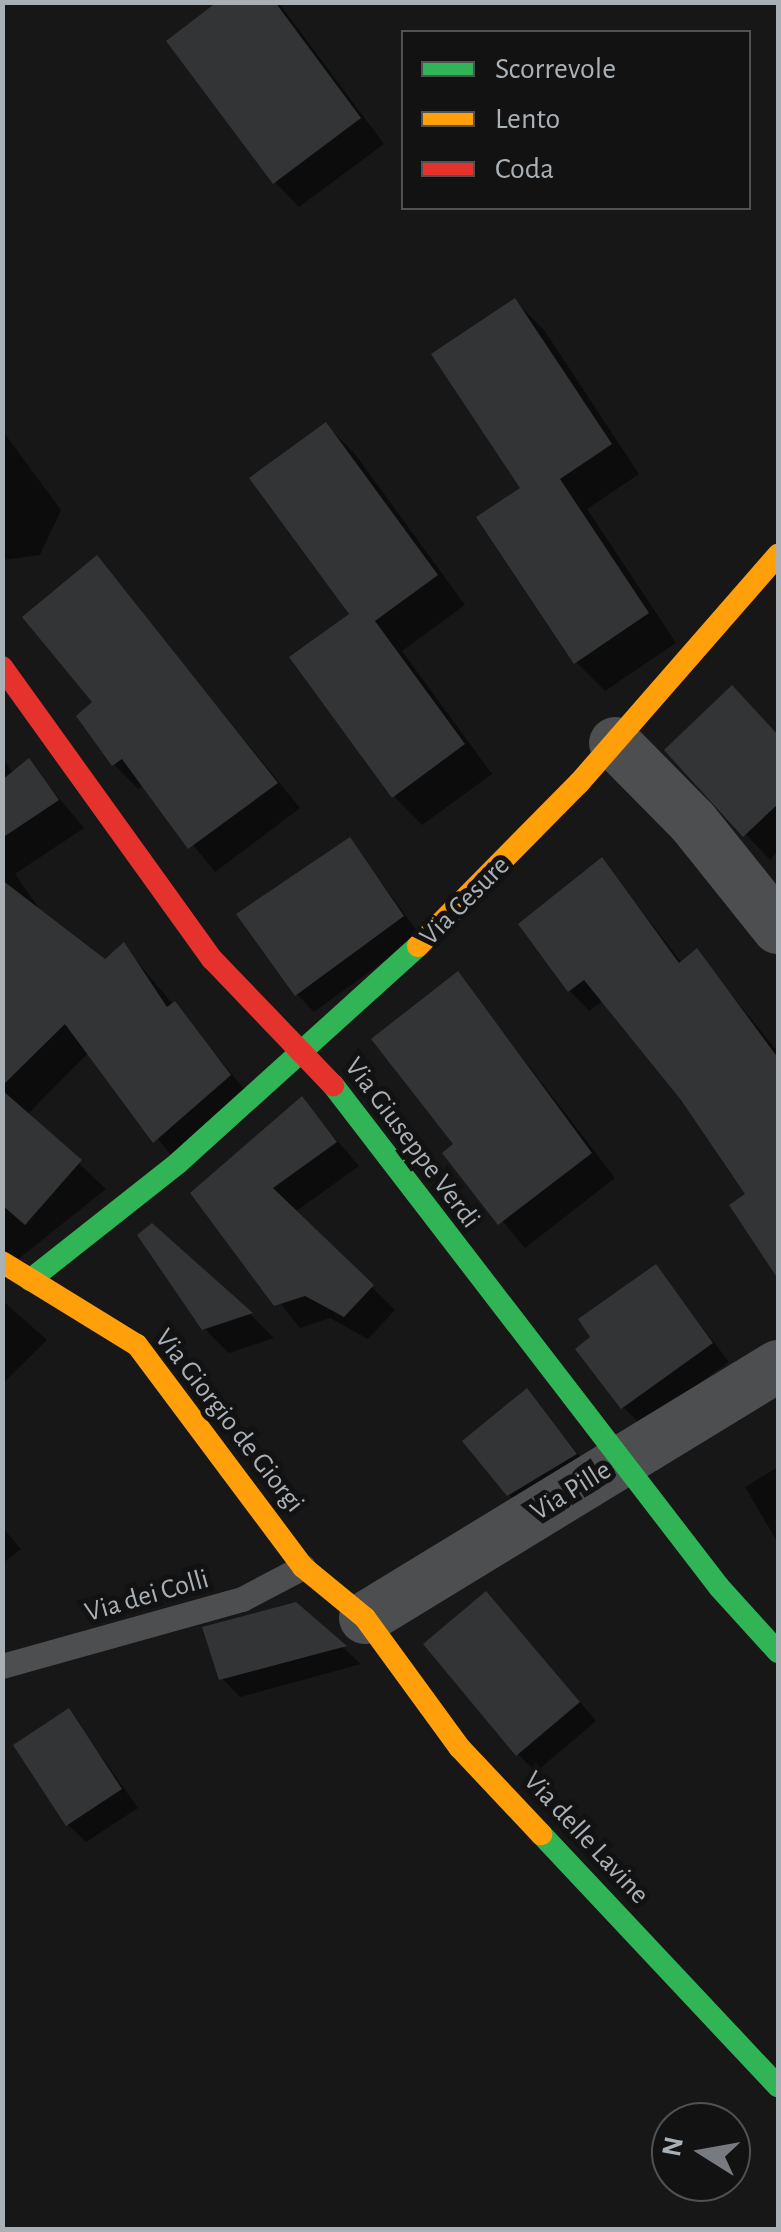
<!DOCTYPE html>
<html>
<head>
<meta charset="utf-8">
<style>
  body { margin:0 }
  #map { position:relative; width:781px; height:2232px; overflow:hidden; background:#171718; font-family:"Alegreya Sans",sans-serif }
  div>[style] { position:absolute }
  .shadow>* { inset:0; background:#0007 }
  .building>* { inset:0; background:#333435 }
  .lane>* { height:25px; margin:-12.5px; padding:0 12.5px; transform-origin:12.5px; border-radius:12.5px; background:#4c4e50 }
  .street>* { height:52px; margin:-26px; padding:0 26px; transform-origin:26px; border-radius:26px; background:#4c4e50 }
  .fast>* { height:22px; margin:-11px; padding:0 11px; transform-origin:11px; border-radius:11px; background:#30b455 }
  .slow>* { height:22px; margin:-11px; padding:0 11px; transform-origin:11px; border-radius:11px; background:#ff9f0a }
  .jam>* { height:22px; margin:-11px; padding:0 11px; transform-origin:11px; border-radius:11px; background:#e5322d }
  span { translate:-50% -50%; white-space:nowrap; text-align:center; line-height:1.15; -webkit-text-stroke:10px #121213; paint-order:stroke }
  .street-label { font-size:28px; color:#aab1b6 }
  .frame { position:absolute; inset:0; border:5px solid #aab1b6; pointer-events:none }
  .legend { position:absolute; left:401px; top:30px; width:350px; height:180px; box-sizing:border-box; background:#121213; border:2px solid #4f5254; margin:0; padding:12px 18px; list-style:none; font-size:30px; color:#aab1b6 }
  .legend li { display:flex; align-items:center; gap:20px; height:50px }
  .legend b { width:50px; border:2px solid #4f5254 }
  .north { position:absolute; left:651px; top:2102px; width:100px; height:100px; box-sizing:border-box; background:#121213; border:2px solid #4f5254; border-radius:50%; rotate:281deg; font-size:28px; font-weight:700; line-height:40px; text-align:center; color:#aab1b6 }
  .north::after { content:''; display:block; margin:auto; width:35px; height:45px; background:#777b7f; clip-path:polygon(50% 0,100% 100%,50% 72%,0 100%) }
</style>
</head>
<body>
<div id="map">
  <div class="shadow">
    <i style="clip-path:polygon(221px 2px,278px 2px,384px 144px,299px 207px,275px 182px)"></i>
    <i style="clip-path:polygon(515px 301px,544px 330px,639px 474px,587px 509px,676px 643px,605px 691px,576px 662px,523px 488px)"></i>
    <i style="clip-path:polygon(326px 425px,355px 454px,465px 605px,402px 651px,492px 774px,422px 825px,394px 796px)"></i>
    <i style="clip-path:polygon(2px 430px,61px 510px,40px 555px,2px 560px)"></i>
    <i style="clip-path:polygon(96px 558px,300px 808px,215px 872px,144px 785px,138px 789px,114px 764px,96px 703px)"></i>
    <i style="clip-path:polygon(757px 713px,778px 737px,778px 851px,770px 860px,667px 750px)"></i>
    <i style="clip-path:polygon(2px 756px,13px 774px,28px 761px,84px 828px,15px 874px,42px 913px,105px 962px,124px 946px,256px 1103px,181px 1168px,89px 1052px,27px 1115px,106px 1189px,2px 1272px)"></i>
    <i style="clip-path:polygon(350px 840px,420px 935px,314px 1012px,297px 994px)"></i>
    <i style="clip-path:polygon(602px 860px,682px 963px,696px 951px,778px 1052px,778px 1275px,733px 1206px,748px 1195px,683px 1098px,604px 1000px,589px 1011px,570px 991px)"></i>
    <i style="clip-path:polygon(458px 974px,615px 1178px,525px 1248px,446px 1153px,457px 1144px)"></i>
    <i style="clip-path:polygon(302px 1100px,359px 1166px,295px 1212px,395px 1310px,368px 1339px,330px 1318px,300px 1328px,194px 1194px)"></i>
    <i style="clip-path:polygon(152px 1227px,251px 1315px,274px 1338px,229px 1353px,204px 1328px)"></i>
    <i style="clip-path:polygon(656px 1267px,729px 1362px,641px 1425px,623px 1407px)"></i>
    <i style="clip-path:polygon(2px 1300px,47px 1340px,2px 1384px)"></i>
    <i style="clip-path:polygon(527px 1392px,593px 1472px,527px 1513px,509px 1495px)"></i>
    <i style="clip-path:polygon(778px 1467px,778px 1543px,745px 1487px)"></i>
    <i style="clip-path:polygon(2px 1527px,21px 1549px,2px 1564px)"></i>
    <i style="clip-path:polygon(295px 1604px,361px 1664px,240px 1697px,222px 1678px)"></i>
    <i style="clip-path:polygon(503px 1612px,596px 1721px,536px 1772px,518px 1754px)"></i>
    <i style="clip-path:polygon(69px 1711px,138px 1808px,86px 1842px,68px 1825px)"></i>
  </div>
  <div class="building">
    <i style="clip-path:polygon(217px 2px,275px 2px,361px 118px,273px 184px,166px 41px)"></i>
    <i style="clip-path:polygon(515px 298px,612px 444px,560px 479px,649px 613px,574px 664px,476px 517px,520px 488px,431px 354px)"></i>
    <i style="clip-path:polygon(326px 422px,438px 575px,375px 621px,465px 744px,392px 798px,289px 657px,349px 614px,249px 478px)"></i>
    <i style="clip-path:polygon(97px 555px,278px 783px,188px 849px,122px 759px,112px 766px,76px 716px,92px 702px,22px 617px)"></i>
    <i style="clip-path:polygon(732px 685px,778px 735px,778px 804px,743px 837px,664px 750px)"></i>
    <i style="clip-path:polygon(29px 758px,59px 800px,2px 838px,2px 780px)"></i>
    <i style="clip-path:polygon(350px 837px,404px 916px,295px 996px,236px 914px)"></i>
    <i style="clip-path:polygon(602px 857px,679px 963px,697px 948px,778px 1058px,778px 1279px,729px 1205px,745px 1194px,681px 1100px,584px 980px,568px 992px,518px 924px)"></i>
    <i style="clip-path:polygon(2px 880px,105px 959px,124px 942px,167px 1007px,175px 1001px,231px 1075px,153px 1143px,65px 1024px,2px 1086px)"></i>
    <i style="clip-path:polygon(458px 971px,592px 1153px,498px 1225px,442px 1153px,453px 1144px,371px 1039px)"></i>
    <i style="clip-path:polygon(2px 1090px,82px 1160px,25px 1225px,2px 1205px)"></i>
    <i style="clip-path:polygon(302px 1096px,337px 1142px,273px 1188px,374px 1285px,344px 1317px,305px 1296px,274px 1306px,190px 1193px)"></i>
    <i style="clip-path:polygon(152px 1223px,253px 1313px,202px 1330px,137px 1235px)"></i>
    <i style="clip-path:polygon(656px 1264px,713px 1343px,621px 1409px,575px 1349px,590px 1337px,578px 1319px)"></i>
    <i style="clip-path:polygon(527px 1388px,577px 1454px,507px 1496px,462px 1441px)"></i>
    <i style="clip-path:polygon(486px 1591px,580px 1702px,516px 1756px,423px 1644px)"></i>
    <i style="clip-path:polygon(296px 1602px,347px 1646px,219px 1680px,202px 1627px)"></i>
    <i style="clip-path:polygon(69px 1708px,122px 1789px,66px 1826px,13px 1745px)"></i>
  </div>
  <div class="lane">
    <i style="left:2px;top:1666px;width:249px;rotate:-15.6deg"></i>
    <i style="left:242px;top:1599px;width:69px;rotate:-27.7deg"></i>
  </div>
  <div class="street">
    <i style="left:615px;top:743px;width:111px;rotate:45.4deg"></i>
    <i style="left:693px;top:822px;width:136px;rotate:51.3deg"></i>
    <i style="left:365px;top:1618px;width:484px;rotate:-31.4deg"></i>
  </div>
  <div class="fast">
    <i style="left:333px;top:1085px;width:633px;rotate:52.44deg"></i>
    <i style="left:719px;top:1587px;width:88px;rotate:47.8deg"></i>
    <i style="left:30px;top:1280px;width:189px;rotate:-38.3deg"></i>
    <i style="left:178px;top:1163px;width:324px;rotate:-42.1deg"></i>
    <i style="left:541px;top:1834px;width:346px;rotate:46.8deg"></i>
  </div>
  <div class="slow">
    <i style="left:418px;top:946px;width:229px;rotate:-45.4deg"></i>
    <i style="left:579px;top:783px;width:303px;rotate:-48.9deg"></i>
    <i style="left:2px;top:1262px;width:158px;rotate:31.6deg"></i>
    <i style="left:137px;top:1345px;width:277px;rotate:53.2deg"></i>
    <i style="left:303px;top:1567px;width:80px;rotate:39.4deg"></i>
    <i style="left:365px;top:1618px;width:160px;rotate:53.9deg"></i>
    <i style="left:459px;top:1747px;width:120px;rotate:46.7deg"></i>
  </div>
  <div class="jam">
    <i style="left:2px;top:667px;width:360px;rotate:54.3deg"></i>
    <i style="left:212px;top:959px;width:175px;rotate:46.2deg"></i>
  </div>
  <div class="street-label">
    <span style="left:465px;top:901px;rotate:-45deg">Via Cesure</span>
    <span style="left:412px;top:1143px;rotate:53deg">Via Giuseppe Verdi</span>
    <span style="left:229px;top:1421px;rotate:52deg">Via Giorgio de Giorgi</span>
    <span style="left:571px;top:1491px;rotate:-32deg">Via Pille</span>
    <span style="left:147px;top:1596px;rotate:-16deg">Via dei Colli</span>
    <span style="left:586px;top:1838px;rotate:47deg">Via delle Lavine</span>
  </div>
  <div class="frame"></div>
  <ul class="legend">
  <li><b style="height:12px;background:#30b455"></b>Scorrevole</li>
  <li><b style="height:12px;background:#ff9f0a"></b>Lento</li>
  <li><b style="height:12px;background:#e5322d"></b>Coda</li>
  </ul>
  <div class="north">N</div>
</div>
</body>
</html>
